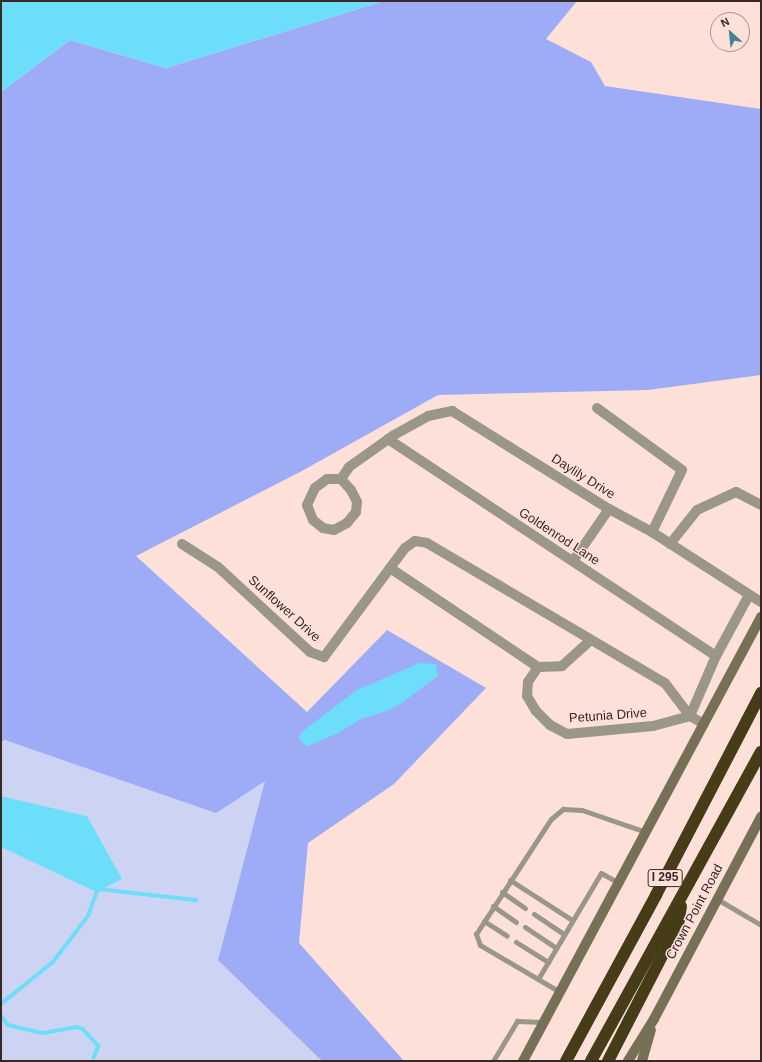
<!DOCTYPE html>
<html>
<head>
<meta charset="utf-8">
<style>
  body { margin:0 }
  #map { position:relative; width:762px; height:1062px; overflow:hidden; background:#fde1d9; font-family:Helvetica,sans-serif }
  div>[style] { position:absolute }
  .green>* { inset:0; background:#cdd3f2 }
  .forest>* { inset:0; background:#9eabf6 }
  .water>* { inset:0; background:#6ddefa }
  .stream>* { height:3.5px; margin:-1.75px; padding:0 1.75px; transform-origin:1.75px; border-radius:1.75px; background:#6ddefa }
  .lane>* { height:5px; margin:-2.5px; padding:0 2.5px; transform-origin:2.5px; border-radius:2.5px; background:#9b9786 }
  .street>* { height:10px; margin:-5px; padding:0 5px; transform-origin:5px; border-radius:5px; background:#9b9786 }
  .secondary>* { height:10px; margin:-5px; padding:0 5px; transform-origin:5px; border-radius:5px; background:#767057 }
  .highway>* { height:12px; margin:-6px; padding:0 6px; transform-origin:6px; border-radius:6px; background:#463d18 }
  span { translate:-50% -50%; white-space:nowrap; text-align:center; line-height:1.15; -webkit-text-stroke:3px #fde1d9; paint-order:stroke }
  .shield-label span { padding:1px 3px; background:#fde1d9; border:1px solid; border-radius:3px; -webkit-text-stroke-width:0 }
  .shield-label { font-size:12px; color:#392823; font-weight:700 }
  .street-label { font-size:13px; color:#392823 }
  .frame { position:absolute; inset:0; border:2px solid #392823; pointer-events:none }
  .north { position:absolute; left:710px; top:12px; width:40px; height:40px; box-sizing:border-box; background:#fde1d9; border:1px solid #af9790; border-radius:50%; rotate:333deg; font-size:11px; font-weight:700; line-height:16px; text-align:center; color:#392823 }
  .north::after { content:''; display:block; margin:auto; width:14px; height:18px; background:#418494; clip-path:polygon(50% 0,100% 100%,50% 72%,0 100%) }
</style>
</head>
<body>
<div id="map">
  <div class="green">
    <i style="clip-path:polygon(5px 740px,266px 780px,218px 959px,322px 1061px,1px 1061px,1px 847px,96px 892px,87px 816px,1px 796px,1px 742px)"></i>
  </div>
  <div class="forest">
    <i style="clip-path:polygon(384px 1px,577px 1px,546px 39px,591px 62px,605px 86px,761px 109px,761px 375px,648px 390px,438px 395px,300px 472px,136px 556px,307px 712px,387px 630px,486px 688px,394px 784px,308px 843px,299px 943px,404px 1061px,322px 1061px,218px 960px,265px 781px,216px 813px,5px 740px,1px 742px,1px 92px,70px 40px,166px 68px)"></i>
  </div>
  <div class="water">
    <i style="clip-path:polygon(1px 1px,384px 1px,166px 68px,70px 40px,1px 92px)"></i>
    <i style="clip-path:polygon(420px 663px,436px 664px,438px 676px,400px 704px,387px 711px,361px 719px,338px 733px,308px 746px,301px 742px,299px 737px,303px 731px,357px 690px)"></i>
    <i style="clip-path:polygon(1px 796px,87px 816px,122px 879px,96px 892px,1px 847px)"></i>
  </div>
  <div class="stream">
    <i style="left:99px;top:889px;width:98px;rotate:6.5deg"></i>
    <i style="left:1px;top:1004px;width:67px;rotate:-38.9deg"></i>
    <i style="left:53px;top:962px;width:58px;rotate:-52.7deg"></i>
    <i style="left:88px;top:916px;width:30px;rotate:-70deg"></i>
    <i style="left:1px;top:1015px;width:12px;rotate:55deg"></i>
    <i style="left:8px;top:1025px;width:36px;rotate:13deg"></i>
    <i style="left:43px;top:1033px;width:34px;rotate:-10deg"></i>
    <i style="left:76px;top:1027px;width:7px;rotate:16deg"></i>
    <i style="left:83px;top:1029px;width:23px;rotate:47deg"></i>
    <i style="left:99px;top:1046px;width:13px;rotate:113deg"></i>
  </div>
  <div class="lane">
    <i style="left:510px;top:880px;width:74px;rotate:32.8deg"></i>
    <i style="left:502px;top:892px;width:28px;rotate:35deg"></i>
    <i style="left:717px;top:899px;width:51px;rotate:30.6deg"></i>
    <i style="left:493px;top:906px;width:28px;rotate:35deg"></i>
    <i style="left:534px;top:914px;width:36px;rotate:34deg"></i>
    <i style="left:484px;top:921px;width:27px;rotate:33deg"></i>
    <i style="left:525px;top:927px;width:37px;rotate:34deg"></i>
    <i style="left:516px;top:942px;width:38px;rotate:32deg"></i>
    <i style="left:538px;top:979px;width:123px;rotate:-59.3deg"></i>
    <i style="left:601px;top:873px;width:21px;rotate:29deg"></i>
    <i style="left:560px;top:992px;width:93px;rotate:-149.6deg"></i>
    <i style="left:480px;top:945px;width:12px;rotate:-110deg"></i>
    <i style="left:476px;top:934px;width:137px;rotate:-56.9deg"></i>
    <i style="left:551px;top:819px;width:16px;rotate:-40deg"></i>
    <i style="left:563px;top:809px;width:19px;rotate:3deg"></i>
    <i style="left:582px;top:810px;width:68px;rotate:19deg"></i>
    <i style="left:493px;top:1061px;width:47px;rotate:-59deg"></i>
    <i style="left:517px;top:1021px;width:27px;rotate:2deg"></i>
  </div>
  <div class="street">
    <i style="left:597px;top:408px;width:105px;rotate:36.1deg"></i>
    <i style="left:682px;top:470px;width:69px;rotate:115.8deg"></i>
    <i style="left:388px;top:439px;width:393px;rotate:33.5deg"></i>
    <i style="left:327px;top:479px;width:14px"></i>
    <i style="left:341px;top:479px;width:15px;rotate:48deg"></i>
    <i style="left:351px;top:490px;width:13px;rotate:63deg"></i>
    <i style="left:357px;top:502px;width:10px;rotate:96deg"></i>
    <i style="left:356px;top:512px;width:14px;rotate:129deg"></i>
    <i style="left:347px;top:523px;width:15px;rotate:152deg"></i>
    <i style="left:334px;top:530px;width:11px;rotate:-170deg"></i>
    <i style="left:323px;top:528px;width:13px;rotate:-141deg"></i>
    <i style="left:313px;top:520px;width:16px;rotate:-112deg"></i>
    <i style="left:307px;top:505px;width:19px;rotate:-65deg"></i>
    <i style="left:315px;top:488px;width:15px;rotate:-37deg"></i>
    <i style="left:341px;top:479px;width:14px;rotate:-56deg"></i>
    <i style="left:349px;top:467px;width:55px;rotate:-35.4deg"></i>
    <i style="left:394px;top:435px;width:39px;rotate:-29deg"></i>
    <i style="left:428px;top:416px;width:25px;rotate:-12deg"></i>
    <i style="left:452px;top:411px;width:185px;rotate:32deg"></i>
    <i style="left:609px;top:509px;width:49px;rotate:28.1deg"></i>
    <i style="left:652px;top:532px;width:130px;rotate:32.7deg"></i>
    <i style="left:182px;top:544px;width:43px;rotate:32.6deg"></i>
    <i style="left:218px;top:567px;width:125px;rotate:42.7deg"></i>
    <i style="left:310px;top:652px;width:15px;rotate:20deg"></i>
    <i style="left:324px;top:657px;width:136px;rotate:-53.4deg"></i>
    <i style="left:405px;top:548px;width:12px;rotate:-35deg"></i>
    <i style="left:415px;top:541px;width:12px;rotate:9deg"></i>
    <i style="left:427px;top:543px;width:276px;rotate:30.5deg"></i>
    <i style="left:665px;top:683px;width:41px;rotate:52.9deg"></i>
    <i style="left:690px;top:716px;width:16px;rotate:30deg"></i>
    <i style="left:670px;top:544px;width:43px;rotate:-51.5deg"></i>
    <i style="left:697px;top:510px;width:43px;rotate:-24.8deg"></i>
    <i style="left:736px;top:492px;width:28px;rotate:27deg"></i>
    <i style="left:573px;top:561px;width:63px;rotate:-55.3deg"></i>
    <i style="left:390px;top:568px;width:178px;rotate:33.8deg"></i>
    <i style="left:538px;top:667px;width:24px;rotate:-2deg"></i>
    <i style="left:562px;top:666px;width:38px;rotate:-42deg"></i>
    <i style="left:538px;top:667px;width:18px;rotate:124deg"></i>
    <i style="left:528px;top:682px;width:14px;rotate:94deg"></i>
    <i style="left:527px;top:696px;width:17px;rotate:59deg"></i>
    <i style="left:536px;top:711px;width:20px;rotate:45deg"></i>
    <i style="left:550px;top:725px;width:19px;rotate:28deg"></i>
    <i style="left:567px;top:734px;width:86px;rotate:-5.3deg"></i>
    <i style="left:653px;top:726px;width:38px;rotate:-15deg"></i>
    <i style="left:690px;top:716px;width:65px;rotate:-66.6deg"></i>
    <i style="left:716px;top:656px;width:69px;rotate:-61.6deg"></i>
  </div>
  <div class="secondary">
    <i style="left:523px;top:1061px;width:504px;rotate:-61.81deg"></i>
    <i style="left:628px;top:1061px;width:49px;rotate:-58.2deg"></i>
    <i style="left:654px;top:1019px;width:229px;rotate:-62.1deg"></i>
    <i style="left:642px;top:1061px;width:32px;rotate:-74deg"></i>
  </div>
  <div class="highway">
    <i style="left:566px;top:1061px;width:189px;rotate:-61.5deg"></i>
    <i style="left:656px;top:895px;width:228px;rotate:-62.5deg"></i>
    <i style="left:591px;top:1061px;width:353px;rotate:-61.2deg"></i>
    <i style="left:608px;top:1061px;width:153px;rotate:-62.8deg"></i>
    <i style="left:678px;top:925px;width:19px;rotate:-81deg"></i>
  </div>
  <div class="shield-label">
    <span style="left:665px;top:878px">I 295</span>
  </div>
  <div class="street-label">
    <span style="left:583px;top:477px;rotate:32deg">Daylily Drive</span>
    <span style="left:559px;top:537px;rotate:33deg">Goldenrod Lane</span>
    <span style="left:284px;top:609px;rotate:42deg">Sunflower Drive</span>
    <span style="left:608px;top:716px;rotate:-4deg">Petunia Drive</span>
    <span style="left:695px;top:912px;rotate:-62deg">Crown Point Road</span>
  </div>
  <div class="frame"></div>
  <div class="north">N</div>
</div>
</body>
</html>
